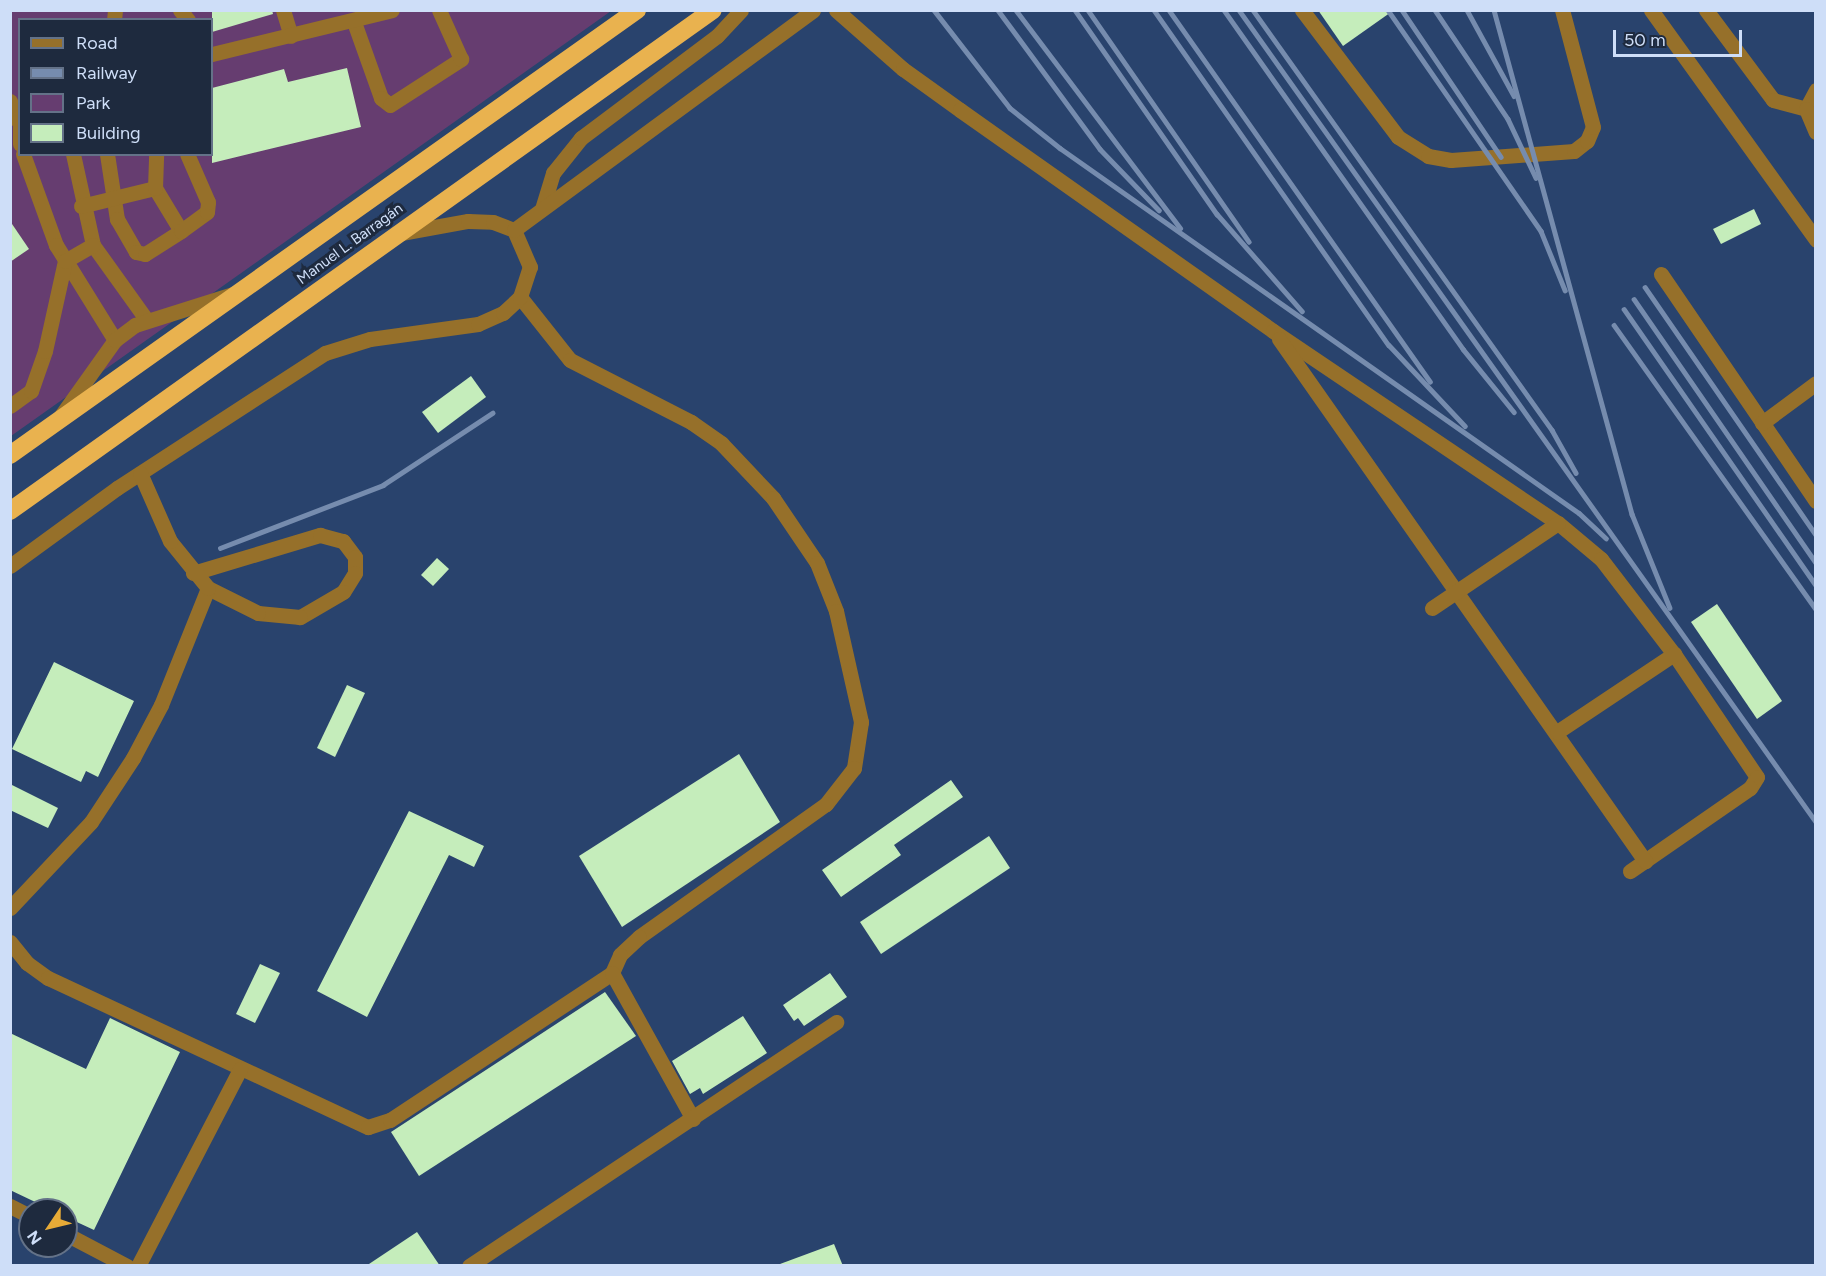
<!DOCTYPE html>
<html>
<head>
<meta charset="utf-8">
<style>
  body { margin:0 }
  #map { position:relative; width:1826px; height:1276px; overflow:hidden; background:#29436d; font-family:Figtree,sans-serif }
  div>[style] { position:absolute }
  .green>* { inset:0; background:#663d70 }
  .building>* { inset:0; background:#c5edbb }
  .minor>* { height:15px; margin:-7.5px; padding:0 7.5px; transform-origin:7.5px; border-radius:7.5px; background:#96702a }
  .highway>* { height:18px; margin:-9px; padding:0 9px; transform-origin:9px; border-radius:9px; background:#e9b24f }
  .rail>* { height:4.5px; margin:-2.25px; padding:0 2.25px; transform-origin:2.25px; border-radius:2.25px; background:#768cae }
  span { translate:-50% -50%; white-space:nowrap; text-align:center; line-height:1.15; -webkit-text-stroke:6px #1e2a3e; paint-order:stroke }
  .street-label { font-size:15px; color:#cedef8 }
  .frame { position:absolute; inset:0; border:12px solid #cedef8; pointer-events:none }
  .legend { position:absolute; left:18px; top:18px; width:195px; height:138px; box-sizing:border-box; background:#1e2a3e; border:2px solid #647288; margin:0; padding:8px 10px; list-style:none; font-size:18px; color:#cedef8 }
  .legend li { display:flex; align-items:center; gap:12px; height:30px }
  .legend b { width:30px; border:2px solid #647288 }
  .north { position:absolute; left:18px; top:1198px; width:60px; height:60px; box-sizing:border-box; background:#1e2a3e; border:2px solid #647288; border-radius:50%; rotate:235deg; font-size:16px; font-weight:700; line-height:24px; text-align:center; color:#cedef8 }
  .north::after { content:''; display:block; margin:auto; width:21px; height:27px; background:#e8ab37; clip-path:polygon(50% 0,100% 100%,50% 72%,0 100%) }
  .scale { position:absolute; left:1613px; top:30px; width:129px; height:27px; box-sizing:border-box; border:3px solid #cedef8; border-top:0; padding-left:8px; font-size:18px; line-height:21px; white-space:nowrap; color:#cedef8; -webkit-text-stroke:4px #1e2a3e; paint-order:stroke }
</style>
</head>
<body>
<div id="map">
  <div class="green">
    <i style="clip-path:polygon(evenodd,11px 11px,611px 11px,11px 436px,11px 11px,20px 20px,212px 20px,212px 154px,20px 154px,20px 20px)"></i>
  </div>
  <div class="building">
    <i style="clip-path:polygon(212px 10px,272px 10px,273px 14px,212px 32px)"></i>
    <i style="clip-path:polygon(1318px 10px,1394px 10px,1343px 46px)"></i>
    <i style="clip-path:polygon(347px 68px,361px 127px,212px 163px,212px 88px,284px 69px,288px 82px)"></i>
    <i style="clip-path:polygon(1754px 209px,1761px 224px,1721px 244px,1713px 229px)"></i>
    <i style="clip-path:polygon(10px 221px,29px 249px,10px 262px)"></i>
    <i style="clip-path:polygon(471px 376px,486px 397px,438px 433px,422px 412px)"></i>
    <i style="clip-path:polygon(437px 558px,449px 569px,433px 586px,421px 575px)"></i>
    <i style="clip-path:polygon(1717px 604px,1782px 701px,1757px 719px,1691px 622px)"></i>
    <i style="clip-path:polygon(54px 662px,134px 701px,98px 777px,86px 771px,81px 782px,12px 749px)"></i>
    <i style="clip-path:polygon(347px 685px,365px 693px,335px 757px,317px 748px)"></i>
    <i style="clip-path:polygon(739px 754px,780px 822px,622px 927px,579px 856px)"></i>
    <i style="clip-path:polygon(951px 780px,963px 797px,894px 845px,901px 855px,841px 897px,822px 870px)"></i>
    <i style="clip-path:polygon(10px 784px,58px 808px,48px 828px,10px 810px)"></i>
    <i style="clip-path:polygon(409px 811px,484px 846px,474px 867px,449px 855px,367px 1017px,317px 991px)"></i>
    <i style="clip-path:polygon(989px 836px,1010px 868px,881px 954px,860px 922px)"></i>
    <i style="clip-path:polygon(260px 964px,280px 973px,255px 1023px,236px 1014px)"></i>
    <i style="clip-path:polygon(830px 973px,847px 997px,804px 1026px,798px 1018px,794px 1021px,783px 1005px)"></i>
    <i style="clip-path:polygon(605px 992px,636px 1036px,419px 1176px,391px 1132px)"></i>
    <i style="clip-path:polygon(743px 1016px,767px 1053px,703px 1094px,700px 1088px,690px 1094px,672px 1061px)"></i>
    <i style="clip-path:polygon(110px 1018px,180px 1052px,94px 1230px,66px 1217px,66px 1210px,52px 1210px,10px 1190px,10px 1033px,86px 1069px)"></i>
    <i style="clip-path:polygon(417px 1232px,440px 1266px,366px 1266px)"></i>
    <i style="clip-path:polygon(834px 1244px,843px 1266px,780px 1266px,780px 1264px)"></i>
  </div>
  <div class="minor">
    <i style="left:180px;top:10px;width:13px;rotate:51deg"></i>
    <i style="left:283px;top:10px;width:27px;rotate:73deg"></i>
    <i style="left:836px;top:10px;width:89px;rotate:41.4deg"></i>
    <i style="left:903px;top:69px;width:70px;rotate:35.7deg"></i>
    <i style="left:960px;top:110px;width:383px;rotate:35.2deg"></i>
    <i style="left:1273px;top:331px;width:344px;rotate:34deg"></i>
    <i style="left:1558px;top:523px;width:56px;rotate:39.9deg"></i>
    <i style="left:1601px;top:559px;width:120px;rotate:52.5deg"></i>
    <i style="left:1674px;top:654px;width:148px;rotate:56deg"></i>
    <i style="left:1757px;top:777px;width:13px;rotate:122deg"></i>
    <i style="left:1750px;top:788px;width:146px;rotate:145.3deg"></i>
    <i style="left:1302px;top:10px;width:159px;rotate:52.9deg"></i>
    <i style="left:1398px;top:137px;width:36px;rotate:32deg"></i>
    <i style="left:1428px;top:156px;width:23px;rotate:10deg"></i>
    <i style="left:1451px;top:160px;width:123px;rotate:-4.2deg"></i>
    <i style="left:1574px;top:151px;width:16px;rotate:-38deg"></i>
    <i style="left:1587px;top:141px;width:15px;rotate:-67deg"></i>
    <i style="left:1593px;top:127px;width:121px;rotate:-104.8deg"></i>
    <i style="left:1651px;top:10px;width:283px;rotate:54.3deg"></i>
    <i style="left:1706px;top:10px;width:112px;rotate:53.3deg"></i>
    <i style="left:1773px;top:100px;width:34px;rotate:15deg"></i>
    <i style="left:114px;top:20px;width:10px;rotate:-84deg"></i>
    <i style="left:354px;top:22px;width:81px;rotate:70.4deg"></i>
    <i style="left:381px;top:98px;width:11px;rotate:38deg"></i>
    <i style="left:390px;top:105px;width:85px;rotate:-32.9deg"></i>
    <i style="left:461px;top:59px;width:54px;rotate:-114.2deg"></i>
    <i style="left:212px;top:54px;width:185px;rotate:-13.7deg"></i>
    <i style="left:1816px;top:90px;width:21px;rotate:118deg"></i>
    <i style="left:1806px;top:109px;width:25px;rotate:67deg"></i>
    <i style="left:10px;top:101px;width:20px;rotate:70deg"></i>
    <i style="left:20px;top:116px;width:28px;rotate:90deg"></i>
    <i style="left:23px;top:154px;width:97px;rotate:70.1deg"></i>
    <i style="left:56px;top:245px;width:112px;rotate:58.2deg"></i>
    <i style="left:73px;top:154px;width:93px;rotate:77.6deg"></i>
    <i style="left:93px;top:245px;width:91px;rotate:54.4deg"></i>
    <i style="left:107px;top:154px;width:66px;rotate:81.3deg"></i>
    <i style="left:117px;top:219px;width:38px;rotate:60deg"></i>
    <i style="left:136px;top:252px;width:9px;rotate:13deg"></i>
    <i style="left:145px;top:254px;width:43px;rotate:-32.6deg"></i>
    <i style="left:155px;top:188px;width:50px;rotate:58.8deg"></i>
    <i style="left:181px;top:231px;width:32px;rotate:-36deg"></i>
    <i style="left:207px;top:212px;width:10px;rotate:-84deg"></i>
    <i style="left:208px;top:202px;width:52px;rotate:-113.6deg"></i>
    <i style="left:81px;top:206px;width:76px;rotate:-13.7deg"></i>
    <i style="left:155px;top:188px;width:34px;rotate:-88deg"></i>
    <i style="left:542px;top:209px;width:38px;rotate:-73deg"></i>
    <i style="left:553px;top:173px;width:45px;rotate:-51.3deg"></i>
    <i style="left:581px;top:138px;width:170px;rotate:-36.9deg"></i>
    <i style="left:717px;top:36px;width:35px;rotate:-47deg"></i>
    <i style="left:401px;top:233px;width:68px;rotate:-10.2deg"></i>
    <i style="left:468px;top:221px;width:25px;rotate:2deg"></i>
    <i style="left:493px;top:222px;width:22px;rotate:21deg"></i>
    <i style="left:1661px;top:274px;width:275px;rotate:55.7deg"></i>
    <i style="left:520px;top:297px;width:80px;rotate:51.6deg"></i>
    <i style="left:570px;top:360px;width:136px;rotate:27.1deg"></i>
    <i style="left:691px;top:422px;width:37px;rotate:35deg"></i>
    <i style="left:721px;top:443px;width:76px;rotate:46.6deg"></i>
    <i style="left:773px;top:498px;width:78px;rotate:55.9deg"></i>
    <i style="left:817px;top:563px;width:52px;rotate:68.4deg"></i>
    <i style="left:836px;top:611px;width:114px;rotate:77.3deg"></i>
    <i style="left:861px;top:722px;width:47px;rotate:98.7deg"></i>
    <i style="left:854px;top:768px;width:46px;rotate:127.9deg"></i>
    <i style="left:826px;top:804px;width:229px;rotate:144.6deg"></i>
    <i style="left:639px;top:937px;width:26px;rotate:137deg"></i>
    <i style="left:620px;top:955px;width:20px;rotate:114deg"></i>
    <i style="left:1279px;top:339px;width:638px;rotate:54.96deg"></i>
    <i style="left:10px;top:406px;width:26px;rotate:-36deg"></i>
    <i style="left:31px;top:391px;width:42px;rotate:-70.7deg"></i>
    <i style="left:45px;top:351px;width:92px;rotate:-77.5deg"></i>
    <i style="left:65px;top:261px;width:32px;rotate:-30deg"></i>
    <i style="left:60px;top:417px;width:95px;rotate:-54.5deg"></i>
    <i style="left:115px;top:340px;width:25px;rotate:-37deg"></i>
    <i style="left:135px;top:325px;width:103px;rotate:-17.6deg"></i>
    <i style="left:1762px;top:423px;width:67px;rotate:-36.5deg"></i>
    <i style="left:10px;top:566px;width:132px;rotate:-36.1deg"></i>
    <i style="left:117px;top:488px;width:248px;rotate:-33deg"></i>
    <i style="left:325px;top:353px;width:47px;rotate:-17.3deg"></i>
    <i style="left:370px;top:339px;width:109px;rotate:-7.9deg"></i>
    <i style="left:478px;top:324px;width:27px;rotate:-24deg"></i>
    <i style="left:503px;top:313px;width:23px;rotate:-43deg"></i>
    <i style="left:520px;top:297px;width:32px;rotate:-72deg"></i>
    <i style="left:530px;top:267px;width:40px;rotate:-113.4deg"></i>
    <i style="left:514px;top:230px;width:371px;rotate:-36.3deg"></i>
    <i style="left:193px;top:573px;width:133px;rotate:-16.7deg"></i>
    <i style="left:320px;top:535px;width:24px;rotate:15deg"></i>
    <i style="left:343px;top:541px;width:20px;rotate:53deg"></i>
    <i style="left:355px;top:557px;width:16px;rotate:90deg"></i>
    <i style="left:355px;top:573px;width:22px;rotate:122deg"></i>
    <i style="left:343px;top:592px;width:50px;rotate:149.8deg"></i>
    <i style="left:300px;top:617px;width:42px;rotate:-174.6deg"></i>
    <i style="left:258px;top:613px;width:56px;rotate:-153.4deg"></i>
    <i style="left:1432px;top:608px;width:152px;rotate:-34deg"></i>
    <i style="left:1557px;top:732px;width:141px;rotate:-33.7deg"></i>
    <i style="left:10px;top:908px;width:118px;rotate:-46.7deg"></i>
    <i style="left:91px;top:822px;width:77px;rotate:-56.7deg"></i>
    <i style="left:133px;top:758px;width:60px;rotate:-62.2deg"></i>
    <i style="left:161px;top:705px;width:126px;rotate:-68.1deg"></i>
    <i style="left:208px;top:588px;width:60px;rotate:-129deg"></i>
    <i style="left:170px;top:541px;width:74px;rotate:-113.8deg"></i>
    <i style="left:10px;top:942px;width:27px;rotate:51deg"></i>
    <i style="left:27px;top:963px;width:26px;rotate:36deg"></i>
    <i style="left:48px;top:978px;width:353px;rotate:25deg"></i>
    <i style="left:368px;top:1127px;width:23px;rotate:-18deg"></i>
    <i style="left:390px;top:1120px;width:266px;rotate:-33.5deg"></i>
    <i style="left:612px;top:973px;width:167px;rotate:61deg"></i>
    <i style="left:10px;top:1206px;width:22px;rotate:27deg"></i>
    <i style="left:66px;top:1234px;width:69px;rotate:27.7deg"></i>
    <i style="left:138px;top:1266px;width:222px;rotate:-62.6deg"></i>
    <i style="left:469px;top:1266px;width:441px;rotate:-33.6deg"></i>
  </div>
  <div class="highway">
    <i style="left:10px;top:455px;width:769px;rotate:-35.36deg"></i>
    <i style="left:10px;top:511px;width:863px;rotate:-35.48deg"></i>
  </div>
  <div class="rail">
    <i style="left:934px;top:10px;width:124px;rotate:52.2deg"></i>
    <i style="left:1010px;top:108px;width:64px;rotate:38.7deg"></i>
    <i style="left:1060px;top:148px;width:634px;rotate:35.12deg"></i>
    <i style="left:1579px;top:513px;width:37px;rotate:43deg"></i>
    <i style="left:998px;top:10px;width:172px;rotate:53.7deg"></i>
    <i style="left:1100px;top:149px;width:85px;rotate:46deg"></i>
    <i style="left:1016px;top:10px;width:273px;rotate:53deg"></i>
    <i style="left:1075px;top:10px;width:249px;rotate:55.2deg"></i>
    <i style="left:1217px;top:214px;width:129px;rotate:48.8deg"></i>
    <i style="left:1088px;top:10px;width:282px;rotate:55.2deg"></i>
    <i style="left:1154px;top:10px;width:409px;rotate:55deg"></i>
    <i style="left:1389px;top:345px;width:111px;rotate:46.8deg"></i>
    <i style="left:1169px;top:10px;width:454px;rotate:54.9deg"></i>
    <i style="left:1224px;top:10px;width:415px;rotate:54.8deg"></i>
    <i style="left:1463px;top:349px;width:81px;rotate:51deg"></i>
    <i style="left:1239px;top:10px;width:996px;rotate:54.6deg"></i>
    <i style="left:1253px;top:10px;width:516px;rotate:54.55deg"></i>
    <i style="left:1552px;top:430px;width:49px;rotate:60.8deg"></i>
    <i style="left:1388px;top:10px;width:269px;rotate:55.3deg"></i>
    <i style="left:1541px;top:231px;width:64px;rotate:67.9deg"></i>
    <i style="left:1402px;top:10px;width:177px;rotate:56deg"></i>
    <i style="left:1435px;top:10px;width:131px;rotate:56.2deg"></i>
    <i style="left:1508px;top:119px;width:65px;rotate:64.6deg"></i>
    <i style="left:1467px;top:10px;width:98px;rotate:61.3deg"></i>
    <i style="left:1494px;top:10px;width:523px;rotate:74.69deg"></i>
    <i style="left:1632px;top:514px;width:101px;rotate:68deg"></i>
    <i style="left:1645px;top:287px;width:301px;rotate:55.4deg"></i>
    <i style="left:1634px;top:299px;width:321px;rotate:55.4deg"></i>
    <i style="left:1624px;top:309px;width:336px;rotate:55.2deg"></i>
    <i style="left:1614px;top:325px;width:349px;rotate:54.6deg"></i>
    <i style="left:220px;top:548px;width:175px;rotate:-21.1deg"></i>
    <i style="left:383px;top:485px;width:131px;rotate:-33.4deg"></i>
  </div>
  <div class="street-label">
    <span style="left:350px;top:244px;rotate:-36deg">Manuel L. Barragán</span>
  </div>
  <div class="frame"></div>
  <ul class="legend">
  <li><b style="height:8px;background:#96702a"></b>Road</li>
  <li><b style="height:8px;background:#768cae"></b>Railway</li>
  <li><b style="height:16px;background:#663d70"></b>Park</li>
  <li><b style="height:16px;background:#c5edbb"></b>Building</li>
  </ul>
  <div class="north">N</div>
  <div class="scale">50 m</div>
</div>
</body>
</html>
